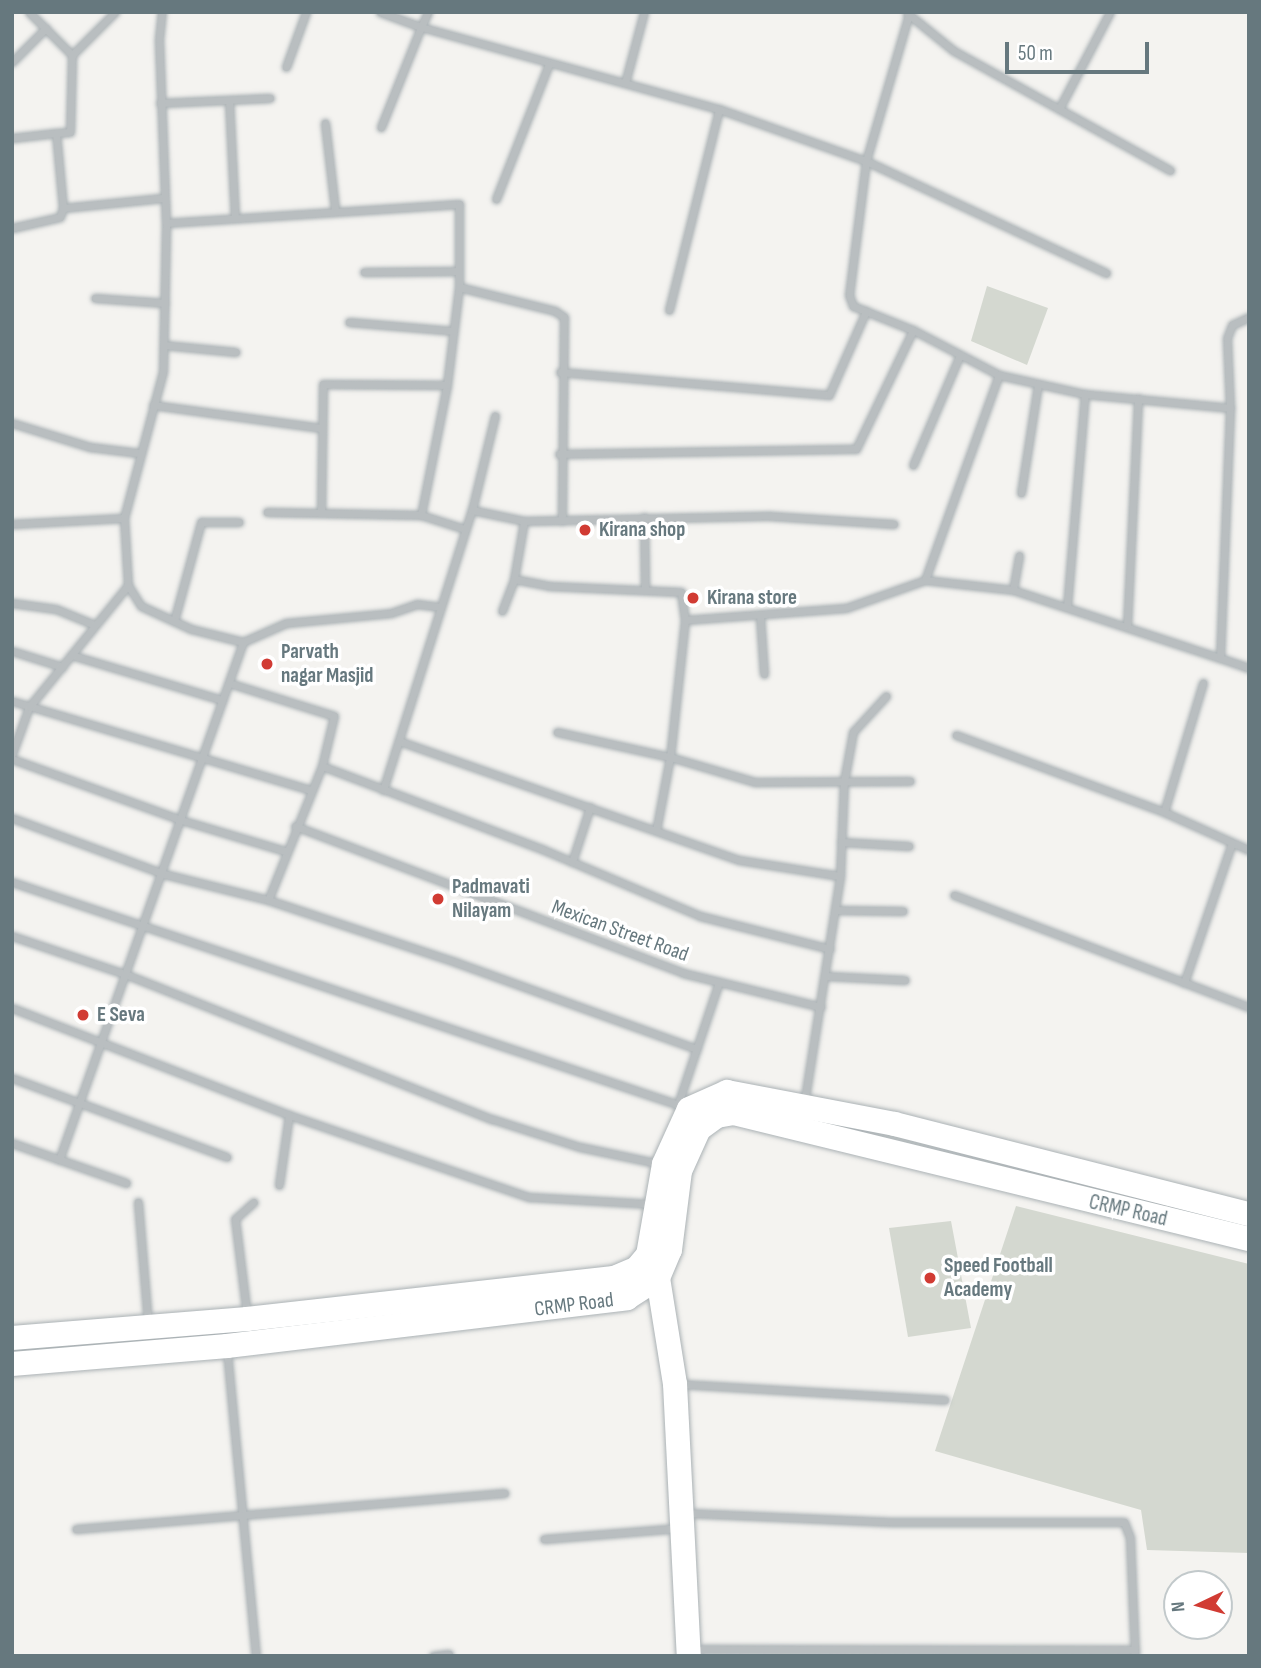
<!DOCTYPE html>
<html>
<head>
<meta charset="utf-8">
<style>
  body { margin:0 }
  #map { position:relative; width:1261px; height:1668px; overflow:hidden; background:#f4f3f0; font-family:"Sofia Sans Condensed",sans-serif }
  div>[style] { position:absolute }
  .green>* { inset:0; background:#d4d8d0 }
  .roads { filter:drop-shadow(0 0 2px #abb2b5) drop-shadow(0 0 2px #abb2b5) }
  .street>* { height:7px; margin:-3.5px; padding:0 3.5px; transform-origin:3.5px; border-radius:3.5px; background:#b9bec0 }
  .secondary>* { height:24px; margin:-12px; padding:0 12px; transform-origin:12px; border-radius:12px; background:#fff }
  .dots>* { width:19px; height:19px; translate:-50% -50%; box-sizing:border-box; border:4px solid #fff; border-radius:50% }
  span { translate:-50% -50%; white-space:nowrap; text-align:center; line-height:1.15; -webkit-text-stroke:7px #fff; paint-order:stroke }
  .poi-label { font-size:21px; color:#66787e; font-weight:700 }
  .left { translate:0 -50%; text-align:left }
  .street-label { font-size:21px; color:#66787e }
  .frame { position:absolute; inset:0; border:14px solid #66787e; pointer-events:none }
  .north { position:absolute; left:1163px; top:1570px; width:70px; height:70px; box-sizing:border-box; background:#fff; border:2px solid #c2c9cb; border-radius:50%; rotate:265deg; font-size:19px; font-weight:700; line-height:28px; text-align:center; color:#66787e }
  .north::after { content:''; display:block; margin:auto; width:24px; height:32px; background:#d13b33; clip-path:polygon(50% 0,100% 100%,50% 72%,0 100%) }
  .scale { position:absolute; left:1005px; top:42px; width:144px; height:32px; box-sizing:border-box; border:4px solid #66787e; border-top:0; padding-left:9px; font-size:21px; line-height:24px; white-space:nowrap; color:#66787e; -webkit-text-stroke:5px #fff; paint-order:stroke }
</style>
</head>
<body>
<div id="map">
  <div class="green">
    <i style="clip-path:polygon(987px 286px,1048px 308px,1027px 365px,971px 341px)"></i>
    <i style="clip-path:polygon(1016px 1206px,1249px 1264px,1249px 1553px,1147px 1550px,1141px 1510px,935px 1451px)"></i>
    <i style="clip-path:polygon(951px 1221px,971px 1328px,908px 1337px,889px 1228px)"></i>
  </div>
  <div class="roads">
    <div class="street">
      <i style="left:29px;top:12px;width:61px;rotate:45deg"></i>
      <i style="left:380px;top:12px;width:44px;rotate:20.1deg"></i>
      <i style="left:421px;top:27px;width:108px;rotate:111.8deg"></i>
      <i style="left:428px;top:12px;width:17px;rotate:115deg"></i>
      <i style="left:421px;top:27px;width:309px;rotate:15.4deg"></i>
      <i style="left:719px;top:109px;width:156px;rotate:19.5deg"></i>
      <i style="left:866px;top:161px;width:265px;rotate:25deg"></i>
      <i style="left:907px;top:13px;width:60px;rotate:39deg"></i>
      <i style="left:954px;top:51px;width:247px;rotate:28.9deg"></i>
      <i style="left:909px;top:14px;width:153px;rotate:106.3deg"></i>
      <i style="left:866px;top:161px;width:135px;rotate:97.2deg"></i>
      <i style="left:849px;top:295px;width:12px;rotate:70deg"></i>
      <i style="left:853px;top:306px;width:65px;rotate:21.8deg"></i>
      <i style="left:913px;top:330px;width:97px;rotate:27.6deg"></i>
      <i style="left:999px;top:375px;width:88px;rotate:12.5deg"></i>
      <i style="left:1085px;top:394px;width:146px;rotate:5.5deg"></i>
      <i style="left:12px;top:62px;width:48px;rotate:-45deg"></i>
      <i style="left:286px;top:67px;width:59px;rotate:-70deg"></i>
      <i style="left:625px;top:83px;width:73px;rotate:-75deg"></i>
      <i style="left:229px;top:100px;width:118px;rotate:87.1deg"></i>
      <i style="left:160px;top:103px;width:110px;rotate:-2.6deg"></i>
      <i style="left:1059px;top:109px;width:110px;rotate:-62.3deg"></i>
      <i style="left:325px;top:123px;width:88px;rotate:83.4deg"></i>
      <i style="left:12px;top:138px;width:44px;rotate:-6.5deg"></i>
      <i style="left:496px;top:199px;width:145px;rotate:-68.6deg"></i>
      <i style="left:63px;top:208px;width:75px;rotate:-95.3deg"></i>
      <i style="left:56px;top:133px;width:14px;rotate:-4deg"></i>
      <i style="left:70px;top:132px;width:77px;rotate:-88.5deg"></i>
      <i style="left:72px;top:55px;width:61px;rotate:-45deg"></i>
      <i style="left:166px;top:223px;width:294px;rotate:-3.7deg"></i>
      <i style="left:459px;top:204px;width:83px;rotate:90deg"></i>
      <i style="left:459px;top:287px;width:99px;rotate:97deg"></i>
      <i style="left:447px;top:385px;width:133px;rotate:101.3deg"></i>
      <i style="left:12px;top:228px;width:49px;rotate:-12.9deg"></i>
      <i style="left:60px;top:217px;width:9px;rotate:-72deg"></i>
      <i style="left:63px;top:208px;width:100px;rotate:-5.7deg"></i>
      <i style="left:364px;top:272px;width:95px;rotate:-0.6deg"></i>
      <i style="left:459px;top:287px;width:99px;rotate:14deg"></i>
      <i style="left:555px;top:311px;width:11px;rotate:34deg"></i>
      <i style="left:564px;top:317px;width:204px;rotate:90.6deg"></i>
      <i style="left:95px;top:298px;width:70px;rotate:4.1deg"></i>
      <i style="left:669px;top:310px;width:207px;rotate:-76deg"></i>
      <i style="left:349px;top:322px;width:104px;rotate:4.9deg"></i>
      <i style="left:164px;top:345px;width:72px;rotate:5.6deg"></i>
      <i style="left:560px;top:372px;width:270px;rotate:4.9deg"></i>
      <i style="left:829px;top:395px;width:92px;rotate:-66.2deg"></i>
      <i style="left:153px;top:405px;width:170px;rotate:7.8deg"></i>
      <i style="left:12px;top:423px;width:82px;rotate:17.1deg"></i>
      <i style="left:90px;top:447px;width:49px;rotate:7deg"></i>
      <i style="left:559px;top:454px;width:297px;rotate:-1deg"></i>
      <i style="left:856px;top:449px;width:132px;rotate:-64.4deg"></i>
      <i style="left:913px;top:465px;width:120px;rotate:-66.9deg"></i>
      <i style="left:1021px;top:493px;width:110px;rotate:-81.1deg"></i>
      <i style="left:472px;top:510px;width:53px;rotate:11.9deg"></i>
      <i style="left:524px;top:521px;width:247px;rotate:-1.2deg"></i>
      <i style="left:771px;top:516px;width:123px;rotate:3.7deg"></i>
      <i style="left:321px;top:511px;width:127px;rotate:-89.1deg"></i>
      <i style="left:323px;top:384px;width:124px;rotate:0.5deg"></i>
      <i style="left:267px;top:512px;width:154px;rotate:1.1deg"></i>
      <i style="left:421px;top:515px;width:46px;rotate:17.7deg"></i>
      <i style="left:644px;top:517px;width:72px;rotate:89.2deg"></i>
      <i style="left:12px;top:524px;width:112px;rotate:-3.1deg"></i>
      <i style="left:514px;top:579px;width:36px;rotate:11deg"></i>
      <i style="left:549px;top:586px;width:132px;rotate:2.6deg"></i>
      <i style="left:681px;top:592px;width:28px;rotate:82deg"></i>
      <i style="left:685px;top:620px;width:138px;rotate:96.2deg"></i>
      <i style="left:670px;top:757px;width:75px;rotate:100.7deg"></i>
      <i style="left:925px;top:580px;width:218px;rotate:-70.2deg"></i>
      <i style="left:1013px;top:590px;width:35px;rotate:-80deg"></i>
      <i style="left:12px;top:603px;width:44px;rotate:7.8deg"></i>
      <i style="left:56px;top:609px;width:42px;rotate:22.3deg"></i>
      <i style="left:1067px;top:607px;width:214px;rotate:-85.2deg"></i>
      <i style="left:502px;top:611px;width:34px;rotate:-69deg"></i>
      <i style="left:514px;top:579px;width:59px;rotate:-80.2deg"></i>
      <i style="left:760px;top:616px;width:58px;rotate:86.1deg"></i>
      <i style="left:685px;top:620px;width:161px;rotate:-4.3deg"></i>
      <i style="left:846px;top:608px;width:84px;rotate:-19.5deg"></i>
      <i style="left:925px;top:580px;width:89px;rotate:6.5deg"></i>
      <i style="left:1013px;top:590px;width:218px;rotate:18.2deg"></i>
      <i style="left:1220px;top:658px;width:250px;rotate:-87.7deg"></i>
      <i style="left:1230px;top:408px;width:70px;rotate:-92.5deg"></i>
      <i style="left:1227px;top:338px;width:14px;rotate:-69deg"></i>
      <i style="left:1232px;top:325px;width:19px;rotate:-25deg"></i>
      <i style="left:174px;top:621px;width:103px;rotate:-74.7deg"></i>
      <i style="left:201px;top:522px;width:38px"></i>
      <i style="left:1127px;top:626px;width:228px;rotate:-87.2deg"></i>
      <i style="left:243px;top:642px;width:47px;rotate:-23.8deg"></i>
      <i style="left:286px;top:623px;width:105px;rotate:-5.4deg"></i>
      <i style="left:391px;top:613px;width:28px;rotate:-19deg"></i>
      <i style="left:417px;top:604px;width:24px;rotate:7deg"></i>
      <i style="left:12px;top:651px;width:53px;rotate:17.4deg"></i>
      <i style="left:71px;top:655px;width:158px;rotate:16.6deg"></i>
      <i style="left:1220px;top:658px;width:31px;rotate:19deg"></i>
      <i style="left:229px;top:683px;width:110px;rotate:17.4deg"></i>
      <i style="left:334px;top:716px;width:51px;rotate:103.5deg"></i>
      <i style="left:322px;top:766px;width:144px;rotate:111.9deg"></i>
      <i style="left:12px;top:701px;width:312px;rotate:16.6deg"></i>
      <i style="left:557px;top:732px;width:116px;rotate:12.5deg"></i>
      <i style="left:670px;top:757px;width:89px;rotate:16.4deg"></i>
      <i style="left:755px;top:782px;width:155px;rotate:-0.4deg"></i>
      <i style="left:956px;top:735px;width:222px;rotate:20.3deg"></i>
      <i style="left:1164px;top:812px;width:93px;rotate:24.1deg"></i>
      <i style="left:399px;top:741px;width:360px;rotate:19.3deg"></i>
      <i style="left:739px;top:860px;width:102px;rotate:9deg"></i>
      <i style="left:840px;top:876px;width:95px;rotate:-87.6deg"></i>
      <i style="left:844px;top:781px;width:50px;rotate:-79.6deg"></i>
      <i style="left:853px;top:732px;width:49px;rotate:-47.5deg"></i>
      <i style="left:12px;top:754px;width:50px;rotate:-70.1deg"></i>
      <i style="left:29px;top:707px;width:157px;rotate:-50.9deg"></i>
      <i style="left:12px;top:759px;width:180px;rotate:19.8deg"></i>
      <i style="left:181px;top:820px;width:109px;rotate:16.6deg"></i>
      <i style="left:322px;top:766px;width:237px;rotate:20.7deg"></i>
      <i style="left:544px;top:850px;width:169px;rotate:22.9deg"></i>
      <i style="left:700px;top:916px;width:134px;rotate:14.2deg"></i>
      <i style="left:383px;top:790px;width:294px;rotate:-72.4deg"></i>
      <i style="left:472px;top:510px;width:97px;rotate:-76.3deg"></i>
      <i style="left:1164px;top:812px;width:135px;rotate:-73.2deg"></i>
      <i style="left:12px;top:818px;width:162px;rotate:20.2deg"></i>
      <i style="left:164px;top:874px;width:107px;rotate:14deg"></i>
      <i style="left:268px;top:900px;width:197px;rotate:18.3deg"></i>
      <i style="left:455px;top:962px;width:257px;rotate:19.8deg"></i>
      <i style="left:295px;top:826px;width:415px;rotate:20.7deg"></i>
      <i style="left:683px;top:973px;width:142px;rotate:13.8deg"></i>
      <i style="left:841px;top:842px;width:68px;rotate:3.4deg"></i>
      <i style="left:572px;top:862px;width:58px;rotate:-71.9deg"></i>
      <i style="left:12px;top:882px;width:710px;rotate:18.49deg"></i>
      <i style="left:954px;top:895px;width:316px;rotate:20.8deg"></i>
      <i style="left:836px;top:910px;width:67px;rotate:0.9deg"></i>
      <i style="left:12px;top:936px;width:119px;rotate:18.6deg"></i>
      <i style="left:125px;top:974px;width:395px;rotate:21.6deg"></i>
      <i style="left:492px;top:1119px;width:92px;rotate:17.7deg"></i>
      <i style="left:580px;top:1147px;width:83px;rotate:11.9deg"></i>
      <i style="left:826px;top:976px;width:79px;rotate:2.9deg"></i>
      <i style="left:1184px;top:983px;width:148px;rotate:-71.1deg"></i>
      <i style="left:12px;top:1008px;width:297px;rotate:21.1deg"></i>
      <i style="left:289px;top:1115px;width:254px;rotate:18.9deg"></i>
      <i style="left:529px;top:1197px;width:123px;rotate:3.3deg"></i>
      <i style="left:12px;top:1078px;width:229px;rotate:20.2deg"></i>
      <i style="left:678px;top:1104px;width:129px;rotate:-71.4deg"></i>
      <i style="left:804px;top:1104px;width:231px;rotate:-81deg"></i>
      <i style="left:12px;top:1143px;width:121px;rotate:19.3deg"></i>
      <i style="left:59px;top:1160px;width:550px;rotate:-70.44deg"></i>
      <i style="left:243px;top:642px;width:54px;rotate:-166deg"></i>
      <i style="left:191px;top:629px;width:55px;rotate:-155.3deg"></i>
      <i style="left:141px;top:606px;width:25px;rotate:-122deg"></i>
      <i style="left:128px;top:585px;width:67px;rotate:-93.4deg"></i>
      <i style="left:124px;top:518px;width:152px;rotate:-75.1deg"></i>
      <i style="left:163px;top:371px;width:148px;rotate:-88.8deg"></i>
      <i style="left:166px;top:223px;width:184px;rotate:-92.2deg"></i>
      <i style="left:159px;top:39px;width:27px;rotate:-84deg"></i>
      <i style="left:279px;top:1185px;width:71px;rotate:-81.9deg"></i>
      <i style="left:138px;top:1202px;width:121px;rotate:85.3deg"></i>
      <i style="left:247px;top:1315px;width:97px;rotate:-97.1deg"></i>
      <i style="left:235px;top:1219px;width:25px;rotate:-42deg"></i>
      <i style="left:227px;top:1351px;width:306px;rotate:84.6deg"></i>
      <i style="left:679px;top:1384px;width:266px;rotate:3.4deg"></i>
      <i style="left:686px;top:1513px;width:205px;rotate:2.5deg"></i>
      <i style="left:891px;top:1522px;width:233px"></i>
      <i style="left:1124px;top:1522px;width:17px;rotate:69deg"></i>
      <i style="left:1130px;top:1538px;width:118px;rotate:87.6deg"></i>
      <i style="left:76px;top:1529px;width:430px;rotate:-4.8deg"></i>
      <i style="left:544px;top:1539px;width:136px;rotate:-4.6deg"></i>
      <i style="left:692px;top:1654px;width:12px;rotate:-24deg"></i>
      <i style="left:703px;top:1649px;width:432px;rotate:0.1deg"></i>
      <i style="left:433px;top:1656px;width:16px;rotate:-7deg"></i>
    </div>
    <div class="secondary">
      <i style="left:658px;top:1278px;width:107px;rotate:80.9deg"></i>
      <i style="left:675px;top:1384px;width:272px;rotate:87.1deg"></i>
      <i style="left:12px;top:1338px;width:236px;rotate:-4.6deg"></i>
      <i style="left:247px;top:1319px;width:369px;rotate:-6.4deg"></i>
      <i style="left:614px;top:1278px;width:25px;rotate:-23deg"></i>
      <i style="left:637px;top:1268px;width:17px;rotate:-50deg"></i>
      <i style="left:648px;top:1255px;width:92px;rotate:-80deg"></i>
      <i style="left:664px;top:1164px;width:60px;rotate:-65.6deg"></i>
      <i style="left:689px;top:1109px;width:42px;rotate:-24.1deg"></i>
      <i style="left:727px;top:1092px;width:171px;rotate:10.8deg"></i>
      <i style="left:895px;top:1124px;width:365px;rotate:14.3deg"></i>
      <i style="left:12px;top:1364px;width:216px;rotate:-4.8deg"></i>
      <i style="left:227px;top:1346px;width:403px;rotate:-6.8deg"></i>
      <i style="left:627px;top:1298px;width:37px;rotate:-33deg"></i>
      <i style="left:658px;top:1278px;width:30px;rotate:-67deg"></i>
      <i style="left:670px;top:1250px;width:80px;rotate:-82.8deg"></i>
      <i style="left:680px;top:1171px;width:46px;rotate:-65.7deg"></i>
      <i style="left:699px;top:1129px;width:22px;rotate:-36deg"></i>
      <i style="left:717px;top:1116px;width:17px;rotate:-10deg"></i>
      <i style="left:734px;top:1113px;width:530px;rotate:13.75deg"></i>
    </div>
  </div>
  <div class="dots">
    <i style="left:585px;top:530px;background:#d13b33"></i>
    <i style="left:693px;top:598px;background:#d13b33"></i>
    <i style="left:267px;top:664px;background:#d13b33"></i>
    <i style="left:438px;top:899px;background:#d13b33"></i>
    <i style="left:83px;top:1015px;background:#d13b33"></i>
    <i style="left:930px;top:1278px;background:#d13b33"></i>
  </div>
  <div class="poi-label">
    <span class="left" style="left:599px;top:530px">Kirana shop</span>
    <span class="left" style="left:707px;top:598px">Kirana store</span>
    <span class="left" style="left:281px;top:664px">Parvath<br>nagar Masjid</span>
    <span class="left" style="left:452px;top:899px">Padmavati<br>Nilayam</span>
    <span class="left" style="left:97px;top:1015px">E Seva</span>
    <span class="left" style="left:944px;top:1278px">Speed Football<br>Academy</span>
  </div>
  <div class="street-label">
    <span style="left:620px;top:931px;rotate:20deg">Mexican Street Road</span>
    <span style="left:1128px;top:1211px;rotate:13deg">CRMP Road</span>
    <span style="left:574px;top:1305px;rotate:-7deg">CRMP Road</span>
  </div>
  <div class="frame"></div>
  <div class="north">N</div>
  <div class="scale">50 m</div>
</div>
</body>
</html>
